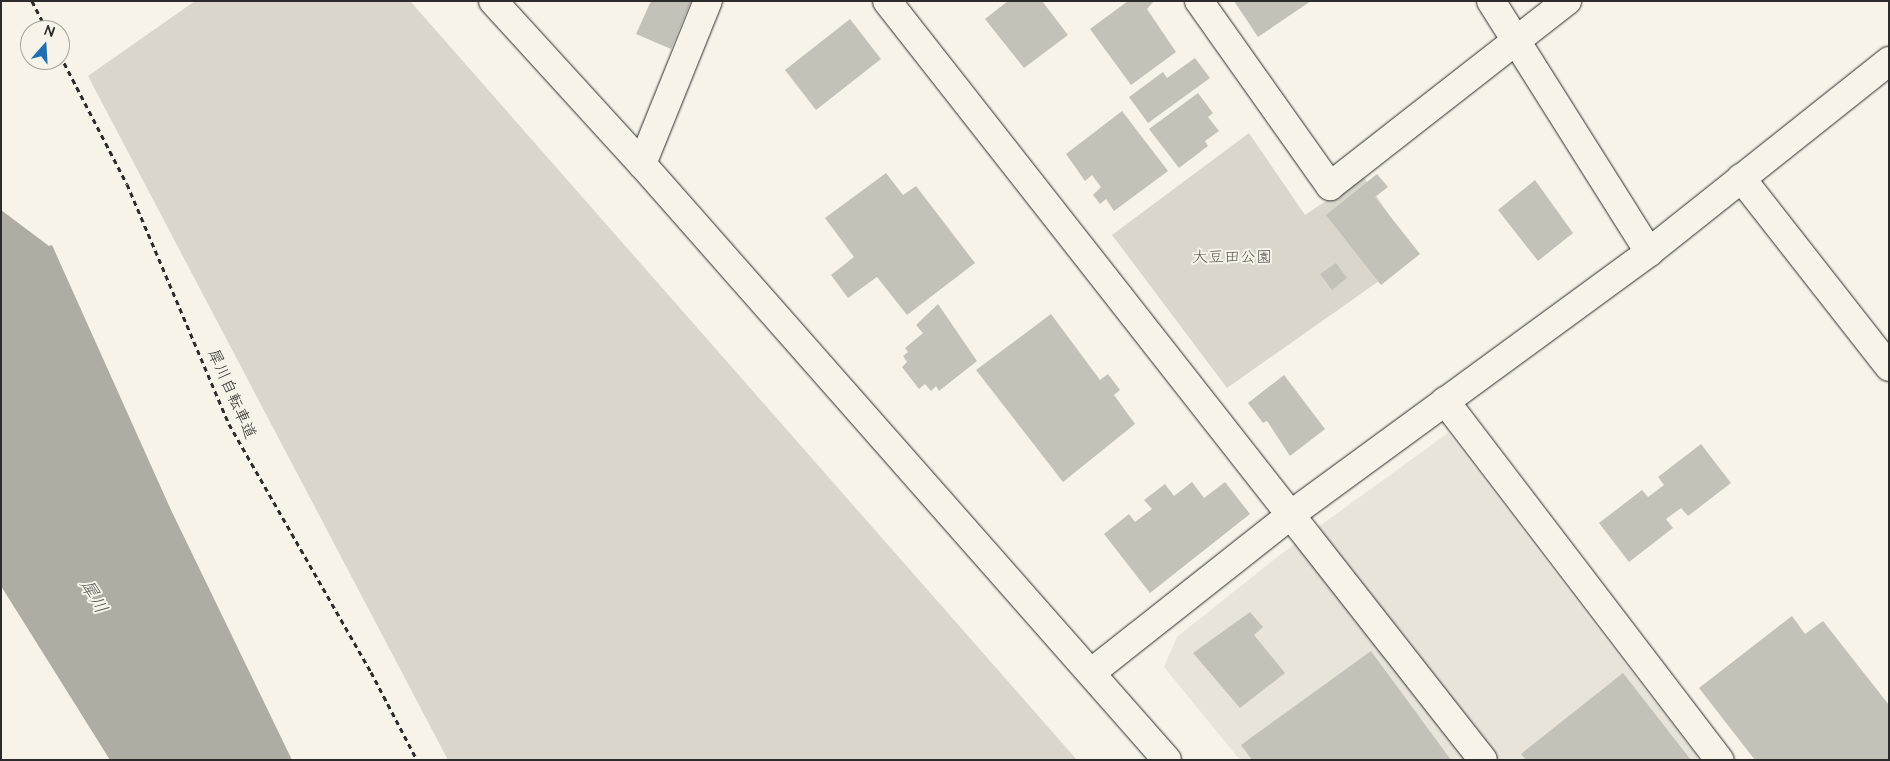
<!DOCTYPE html>
<html>
<head>
<meta charset="utf-8">
<style>
  body { margin:0 }
  #map { position:relative; width:1890px; height:761px; overflow:hidden; background:#f7f3e8; font-family:"Architects Daughter","Klee One",sans-serif }
  div>[style] { position:absolute }
  .built>* { inset:0; background:#e8e4da }
  .green>* { inset:0; background:#dad6cc }
  .water>* { inset:0; background:#afaca4 }
  .building>* { inset:0; background:#c4c1b9 }
  .path>* { height:3px; margin-top:-1.5px; transform-origin:0; background:repeating-linear-gradient(90deg,#2b2b2b 0 5px,transparent 0 9px) }
  .roads { filter:drop-shadow(0 0 1px #2b2b2b) drop-shadow(0 0 1px #2b2b2b) }
  .minor>* { height:28px; margin:-14px; padding:0 14px; transform-origin:14px; border-radius:14px; background:#f7f3e8 }
  span { translate:-50% -50%; white-space:nowrap; text-align:center; line-height:1.15; -webkit-text-stroke:4px #f7f3e8; paint-order:stroke }
  .park-label { font-size:16px; color:#575653 }
  .street-label { font-size:16px; color:#2b2b2b }
  .water-label { font-size:18px; color:#53524f; font-style:italic }
  .frame { position:absolute; inset:0; border:2px solid #2b2b2b; pointer-events:none }
  .north { position:absolute; left:20px; top:20px; width:50px; height:50px; box-sizing:border-box; background:#f7f3e8; border:1px solid #a5a39c; border-radius:50%; rotate:19deg; font-size:14px; font-weight:700; line-height:20px; text-align:center; color:#2b2b2b }
  .north::after { content:''; display:block; margin:auto; width:18px; height:22px; background:#1f6fb2; clip-path:polygon(50% 0,100% 100%,50% 72%,0 100%) }
</style>
</head>
<body>
<div id="map">
  <div class="built">
    <i style="clip-path:polygon(1448px 433px,1617px 654px,1700px 760px,1240px 760px,1164px 667px,1177px 637px,1281px 554px)"></i>
  </div>
  <div class="green">
    <i style="clip-path:polygon(195px 1px,410px 1px,1077px 760px,448px 760px,88px 76px)"></i>
    <i style="clip-path:polygon(1249px 133px,1305px 215px,1363px 176px,1416px 255px,1227px 388px,1112px 235px)"></i>
  </div>
  <div class="water">
    <i style="clip-path:polygon(1px 210px,49px 246px,52px 245px,171px 510px,292px 760px,110px 760px,1px 586px)"></i>
  </div>
  <div class="building">
    <i style="clip-path:polygon(651px 1px,691px 1px,671px 49px,636px 34px)"></i>
    <i style="clip-path:polygon(1008px 1px,1042px 1px,1068px 35px,1024px 68px,985px 19px)"></i>
    <i style="clip-path:polygon(1128px 1px,1154px 1px,1147px 9px,1176px 52px,1131px 85px,1090px 29px)"></i>
    <i style="clip-path:polygon(1234px 1px,1311px 1px,1258px 37px)"></i>
    <i style="clip-path:polygon(850px 19px,881px 59px,816px 110px,785px 70px)"></i>
    <i style="clip-path:polygon(1195px 58px,1210px 78px,1148px 123px,1129px 97px,1163px 72px,1167px 78px)"></i>
    <i style="clip-path:polygon(1198px 93px,1213px 113px,1208px 117px,1219px 131px,1205px 141px,1208px 146px,1179px 168px,1149px 129px)"></i>
    <i style="clip-path:polygon(1122px 111px,1168px 171px,1114px 211px,1106px 199px,1100px 204px,1093px 195px,1101px 187px,1092px 175px,1085px 181px,1066px 154px)"></i>
    <i style="clip-path:polygon(886px 173px,903px 195px,916px 186px,975px 263px,907px 315px,877px 277px,848px 298px,831px 275px,854px 257px,825px 218px)"></i>
    <i style="clip-path:polygon(1377px 174px,1388px 187px,1375px 197px,1420px 254px,1381px 285px,1326px 215px)"></i>
    <i style="clip-path:polygon(1535px 180px,1573px 233px,1538px 261px,1498px 210px)"></i>
    <i style="clip-path:polygon(1336px 263px,1347px 278px,1332px 290px,1320px 274px)"></i>
    <i style="clip-path:polygon(938px 304px,977px 361px,939px 391px,936px 386px,931px 391px,925px 384px,919px 389px,902px 367px,907px 362px,903px 356px,908px 352px,905px 348px,923px 333px,916px 325px)"></i>
    <i style="clip-path:polygon(1051px 314px,1100px 380px,1108px 374px,1120px 390px,1114px 395px,1135px 424px,1063px 482px,976px 370px)"></i>
    <i style="clip-path:polygon(1284px 375px,1325px 429px,1290px 456px,1267px 421px,1263px 423px,1248px 403px)"></i>
    <i style="clip-path:polygon(1701px 444px,1731px 483px,1688px 516px,1681px 508px,1666px 519px,1673px 528px,1629px 562px,1599px 523px,1642px 490px,1648px 497px,1664px 485px,1658px 477px)"></i>
    <i style="clip-path:polygon(1192px 482px,1204px 498px,1225px 482px,1250px 514px,1150px 593px,1104px 534px,1129px 514px,1135px 522px,1152px 509px,1144px 500px,1165px 484px,1174px 496px)"></i>
    <i style="clip-path:polygon(1250px 612px,1263px 627px,1254px 635px,1285px 673px,1240px 708px,1193px 653px)"></i>
    <i style="clip-path:polygon(1792px 616px,1805px 634px,1823px 621px,1889px 705px,1889px 760px,1755px 760px,1699px 688px)"></i>
    <i style="clip-path:polygon(1371px 651px,1451px 760px,1252px 760px,1241px 745px)"></i>
    <i style="clip-path:polygon(1623px 673px,1691px 760px,1526px 760px,1521px 754px)"></i>
  </div>
  <div class="path">
    <i style="left:32px;top:1px;width:33px;rotate:63deg"></i>
    <i style="left:60px;top:55px;width:145px;rotate:62.6deg"></i>
    <i style="left:127px;top:184px;width:261px;rotate:67deg"></i>
    <i style="left:229px;top:424px;width:286px;rotate:60.2deg"></i>
    <i style="left:371px;top:672px;width:99px;rotate:62.4deg"></i>
  </div>
  <div class="roads">
    <div class="minor">
      <i style="left:493px;top:1px;width:221px;rotate:47.6deg"></i>
      <i style="left:642px;top:164px;width:794px;rotate:48.62deg"></i>
      <i style="left:887px;top:1px;width:965px;rotate:51.86deg"></i>
      <i style="left:1199px;top:1px;width:227px;rotate:54.7deg"></i>
      <i style="left:1330px;top:186px;width:301px;rotate:-38deg"></i>
      <i style="left:1491px;top:1px;width:297px;rotate:57.8deg"></i>
      <i style="left:642px;top:164px;width:176px;rotate:-68deg"></i>
      <i style="left:1741px;top:178px;width:240px;rotate:51.9deg"></i>
      <i style="left:1445px;top:401px;width:452px;rotate:52.6deg"></i>
      <i style="left:1092px;top:672px;width:256px;rotate:-38.3deg"></i>
      <i style="left:1293px;top:513px;width:441px;rotate:-36.2deg"></i>
      <i style="left:1649px;top:252px;width:307px;rotate:-38.5deg"></i>
    </div>
  </div>
  <div class="park-label">
    <span style="left:1232px;top:257px">大豆田公園</span>
  </div>
  <div class="street-label">
    <span style="left:232px;top:394px;rotate:66deg">犀川自転車道</span>
  </div>
  <div class="water-label">
    <span style="left:93px;top:597px;rotate:60deg">犀川</span>
  </div>
  <div class="frame"></div>
  <div class="north">N</div>
</div>
</body>
</html>
